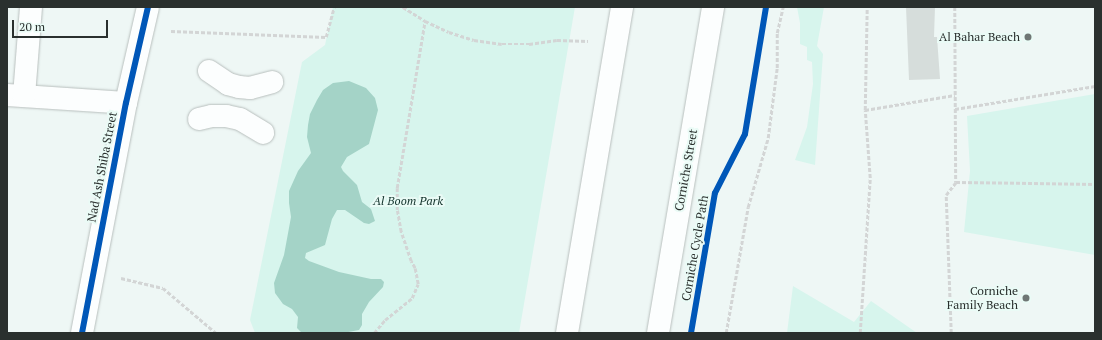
<!DOCTYPE html>
<html>
<head>
<meta charset="utf-8">
<style>
  body { margin:0 }
  #map { position:relative; width:1102px; height:340px; overflow:hidden; background:#eef7f5; font-family:"PT Serif",serif }
  div>[style] { position:absolute }
  .green>* { inset:0; background:#d7f5ed }
  .water>* { inset:0; background:#a4d3c7 }
  .building>* { inset:0; background:#d6dddb }
  .path>* { height:2.5px; margin-top:-1.25px; transform-origin:0; background:repeating-linear-gradient(90deg,#d3d5d5 0 4px,transparent 0 6px) }
  .roads { filter:drop-shadow(0 0 1px #b8bfbd) drop-shadow(0 0 1px #b8bfbd) }
  .minor>* { height:22px; margin:-11px; padding:0 11px; transform-origin:11px; border-radius:11px; background:#fcfefe }
  .major>* { height:22px; margin:-11px; padding:0 11px; transform-origin:11px; border-radius:11px; background:#fcfefe }
  .cycleway>* { height:6px; margin:-3px; padding:0 3px; transform-origin:3px; border-radius:3px; background:#0057b8 }
  .dots>* { width:11px; height:11px; translate:-50% -50%; box-sizing:border-box; border:2px solid #eafbf6; border-radius:50% }
  span { translate:-50% -50%; white-space:nowrap; text-align:center; line-height:1.15; -webkit-text-stroke:4px #eafbf6; paint-order:stroke }
  .poi-label { font-size:12px; color:#2a302e }
  .right { translate:-100% -50%; text-align:right }
  .street-label { font-size:12px; color:#2a302e }
  .park-label { font-size:12px; color:#13332c; font-style:italic }
  .frame { position:absolute; inset:0; border:8px solid #2a302e; pointer-events:none }
  .scale { position:absolute; left:12px; top:20px; width:96px; height:18px; box-sizing:border-box; border:2px solid #2a302e; border-top:0; padding-left:5px; font-size:12px; line-height:14px; white-space:nowrap; color:#2a302e; -webkit-text-stroke:3px #eafbf6; paint-order:stroke }
</style>
</head>
<body>
<div id="map">
  <div class="green">
    <i style="clip-path:polygon(333px 7px,575px 7px,519px 333px,255px 333px,250px 320px,302px 62px,325px 45px)"></i>
    <i style="clip-path:polygon(797px 7px,824px 7px,817px 46px,823px 54px,815px 165px,795px 160px,807px 127px,813px 84px,812px 62px,807px 60px,807px 47px,800px 44px,800px 23px)"></i>
    <i style="clip-path:polygon(1095px 94px,1095px 255px,964px 232px,970px 171px,967px 116px)"></i>
    <i style="clip-path:polygon(793px 286px,854px 322px,871px 301px,917px 333px,787px 333px)"></i>
  </div>
  <div class="water">
    <i style="clip-path:polygon(349px 81px,366px 88px,375px 98px,378px 110px,369px 144px,347px 157px,341px 167px,343px 171px,357px 185px,362px 202px,371px 209px,375px 221px,369px 224px,364px 223px,345px 210px,337px 210px,332px 219px,325px 245px,306px 253px,305px 258px,309px 261px,339px 272px,371px 279px,381px 279px,384px 282px,383px 287px,369px 302px,362px 314px,362px 325px,359px 330px,343px 333px,302px 333px,297px 328px,298px 317px,292px 309px,283px 304px,275px 293px,274px 283px,284px 255px,291px 217px,289px 203px,289px 191px,298px 171px,311px 153px,307px 137px,308px 125px,310px 114px,317px 100px,323px 90px,333px 83px)"></i>
  </div>
  <div class="building">
    <i style="clip-path:polygon(906px 7px,935px 7px,934px 37px,937px 37px,940px 79px,909px 80px)"></i>
  </div>
  <div class="path">
    <i style="left:403px;top:7px;width:26px;rotate:32deg"></i>
    <i style="left:425px;top:21px;width:26px;rotate:25deg"></i>
    <i style="left:449px;top:32px;width:26px;rotate:18deg"></i>
    <i style="left:474px;top:40px;width:28px;rotate:8deg"></i>
    <i style="left:502px;top:44px;width:27px"></i>
    <i style="left:529px;top:44px;width:28px;rotate:-8deg"></i>
    <i style="left:557px;top:40px;width:31px;rotate:2deg"></i>
    <i style="left:955px;top:7px;width:175px;rotate:89.7deg"></i>
    <i style="left:956px;top:182px;width:139px;rotate:0.8deg"></i>
    <i style="left:171px;top:31px;width:155px;rotate:2.2deg"></i>
    <i style="left:326px;top:37px;width:31px;rotate:-75deg"></i>
    <i style="left:955px;top:109px;width:142px;rotate:-9.3deg"></i>
    <i style="left:865px;top:110px;width:91px;rotate:-9.5deg"></i>
    <i style="left:121px;top:278px;width:43px;rotate:13.4deg"></i>
    <i style="left:163px;top:288px;width:70px;rotate:40.3deg"></i>
    <i style="left:374px;top:333px;width:17px;rotate:-50deg"></i>
    <i style="left:385px;top:320px;width:35px;rotate:-39deg"></i>
    <i style="left:412px;top:298px;width:15px;rotate:-67deg"></i>
    <i style="left:418px;top:284px;width:16px;rotate:-101deg"></i>
    <i style="left:415px;top:268px;width:8px;rotate:-120deg"></i>
    <i style="left:411px;top:261px;width:31px;rotate:-109deg"></i>
    <i style="left:401px;top:232px;width:22px;rotate:-100deg"></i>
    <i style="left:397px;top:210px;width:22px;rotate:-90deg"></i>
    <i style="left:397px;top:188px;width:169px;rotate:-80.5deg"></i>
    <i style="left:726px;top:333px;width:128px;rotate:-80.1deg"></i>
    <i style="left:748px;top:207px;width:72px;rotate:-73.8deg"></i>
    <i style="left:768px;top:138px;width:71px;rotate:-82.7deg"></i>
    <i style="left:777px;top:68px;width:35px;rotate:-90deg"></i>
    <i style="left:777px;top:33px;width:27px;rotate:-77deg"></i>
    <i style="left:860px;top:333px;width:155px;rotate:-86.3deg"></i>
    <i style="left:870px;top:178px;width:68px;rotate:-94.2deg"></i>
    <i style="left:865px;top:110px;width:103px;rotate:-88.9deg"></i>
    <i style="left:951px;top:333px;width:138px;rotate:-92.1deg"></i>
    <i style="left:946px;top:195px;width:16px;rotate:-52deg"></i>
  </div>
  <div class="roads">
    <div class="minor">
      <i style="left:209px;top:71px;width:23px;rotate:34deg"></i>
      <i style="left:228px;top:84px;width:11px;rotate:15deg"></i>
      <i style="left:239px;top:87px;width:11px;rotate:5deg"></i>
      <i style="left:250px;top:88px;width:23px;rotate:-15deg"></i>
      <i style="left:7px;top:95px;width:119px;rotate:3.8deg"></i>
      <i style="left:24px;top:96px;width:89px;rotate:-85.5deg"></i>
      <i style="left:199px;top:119px;width:13px;rotate:-13deg"></i>
      <i style="left:212px;top:116px;width:14px"></i>
      <i style="left:226px;top:116px;width:14px;rotate:12deg"></i>
      <i style="left:240px;top:119px;width:27px;rotate:31deg"></i>
      <i style="left:82px;top:333px;width:234px;rotate:-79.2deg"></i>
      <i style="left:126px;top:103px;width:98px;rotate:-77.1deg"></i>
    </div>
    <div class="major">
      <i style="left:567px;top:333px;width:331px;rotate:-80.4deg"></i>
      <i style="left:658px;top:333px;width:331px;rotate:-80.4deg"></i>
    </div>
  </div>
  <div class="cycleway">
    <i style="left:82px;top:333px;width:234px;rotate:-79.2deg"></i>
    <i style="left:126px;top:103px;width:98px;rotate:-77.1deg"></i>
    <i style="left:691px;top:333px;width:142px;rotate:-80.3deg"></i>
    <i style="left:715px;top:193px;width:66px;rotate:-63deg"></i>
    <i style="left:745px;top:134px;width:129px;rotate:-80.6deg"></i>
  </div>
  <div class="dots">
    <i style="left:1028px;top:37px;background:#6f7674"></i>
    <i style="left:1026px;top:298px;background:#6f7674"></i>
  </div>
  <div class="poi-label">
    <span class="right" style="left:1020px;top:37px">Al Bahar Beach</span>
    <span class="right" style="left:1018px;top:298px">Corniche<br>Family Beach</span>
  </div>
  <div class="street-label">
    <span style="left:102px;top:167px;rotate:-79deg">Nad Ash Shiba Street</span>
    <span style="left:686px;top:170px;rotate:-80deg">Corniche Street</span>
    <span style="left:695px;top:248px;rotate:-80deg">Corniche Cycle Path</span>
  </div>
  <div class="park-label">
    <span style="left:408px;top:201px">Al Boom Park</span>
  </div>
  <div class="frame"></div>
  <div class="scale">20 m</div>
</div>
</body>
</html>
